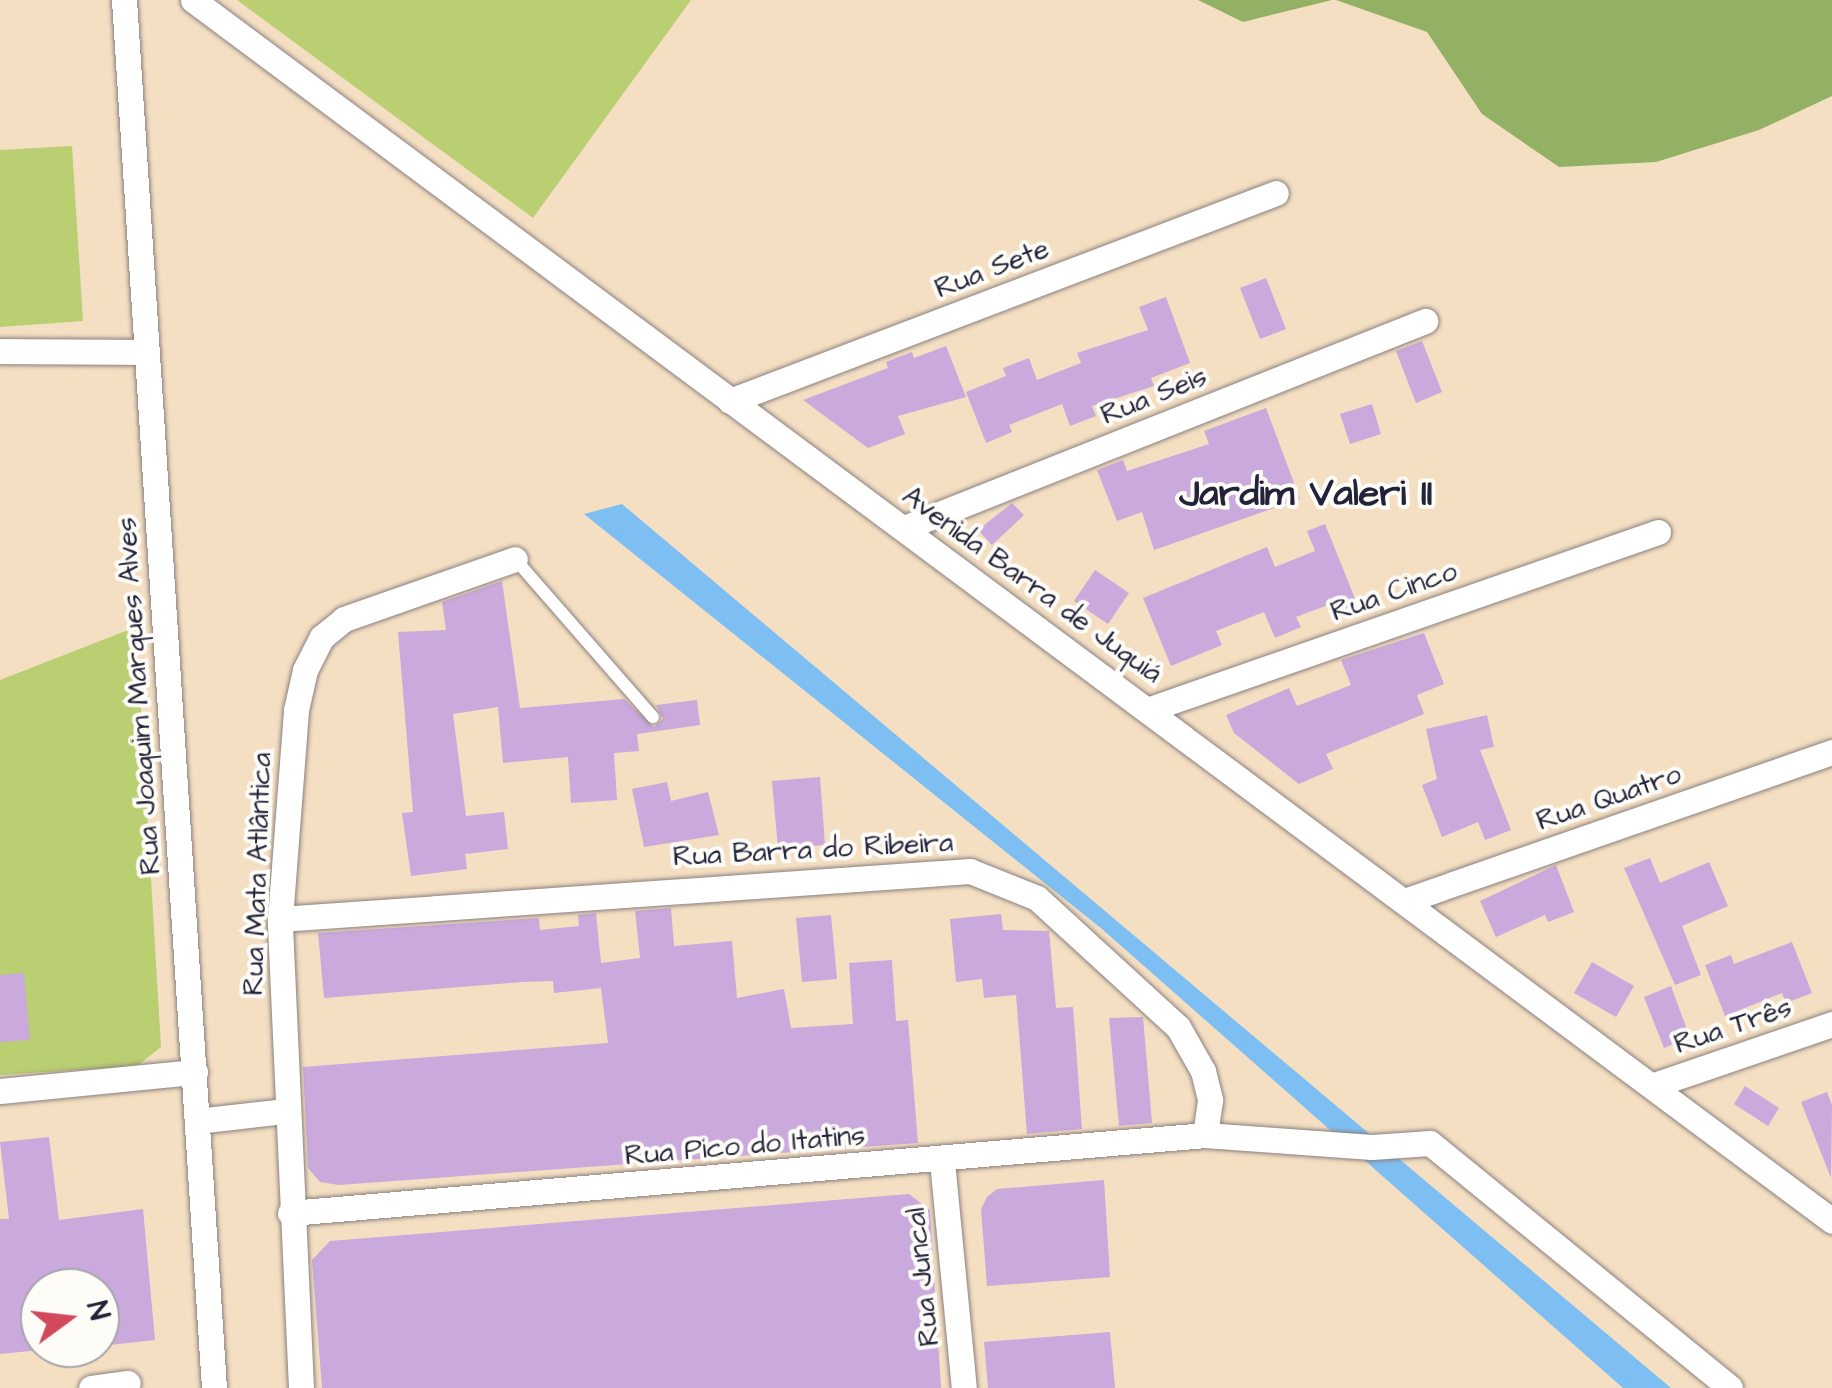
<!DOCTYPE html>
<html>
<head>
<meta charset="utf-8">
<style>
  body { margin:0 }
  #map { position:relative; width:1832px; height:1388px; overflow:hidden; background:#f4dfc3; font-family:"Architects Daughter",sans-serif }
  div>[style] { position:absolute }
  .green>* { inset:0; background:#bace72 }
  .forest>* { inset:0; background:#93b164 }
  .water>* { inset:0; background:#7dbff2 }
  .building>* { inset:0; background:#caa9dc }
  .roads { filter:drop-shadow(0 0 2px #8b807f) drop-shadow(0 0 2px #8b807f) }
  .service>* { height:12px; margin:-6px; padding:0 6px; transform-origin:6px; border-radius:6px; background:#fff }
  .minor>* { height:25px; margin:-12.5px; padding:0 12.5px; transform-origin:12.5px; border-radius:12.5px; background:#fff }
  span { translate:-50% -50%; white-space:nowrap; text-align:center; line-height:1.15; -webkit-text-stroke:8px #fdfcf7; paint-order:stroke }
  .street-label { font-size:28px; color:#22223b }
  .district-label { font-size:38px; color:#22223b; font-weight:700 }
  .north { position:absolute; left:20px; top:1268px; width:100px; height:100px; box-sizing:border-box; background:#fdfcf7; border:2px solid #a5a5ac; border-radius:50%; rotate:75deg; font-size:28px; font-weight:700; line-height:40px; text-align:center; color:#22223b }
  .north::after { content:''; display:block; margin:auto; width:35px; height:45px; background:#d1495b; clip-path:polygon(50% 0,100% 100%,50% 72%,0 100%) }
</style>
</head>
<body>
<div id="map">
  <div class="green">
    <i style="clip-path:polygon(237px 0,691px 0,533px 218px)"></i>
    <i style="clip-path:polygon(72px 146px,83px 321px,0 327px,0 150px)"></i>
    <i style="clip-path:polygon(136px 627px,161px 1047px,137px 1066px,0 1075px,0 680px)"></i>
  </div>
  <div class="forest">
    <i style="clip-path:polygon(1198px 0,1332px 0,1243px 22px)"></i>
    <i style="clip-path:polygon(1336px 0,1832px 0,1832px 96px,1759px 130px,1656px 162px,1559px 167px,1482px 114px,1427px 32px)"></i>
  </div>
  <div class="water">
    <i style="clip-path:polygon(622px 504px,1671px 1388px,1623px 1388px,1102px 929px,584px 514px)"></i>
  </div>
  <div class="building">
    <i style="clip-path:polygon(1266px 278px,1286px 329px,1260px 339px,1240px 288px)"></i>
    <i style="clip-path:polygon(1166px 297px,1190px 363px,1151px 378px,1154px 386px,1092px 406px,1096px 416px,1070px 426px,1062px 404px,1009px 425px,1012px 432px,986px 443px,966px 392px,1006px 376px,1003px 368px,1029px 358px,1037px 380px,1081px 363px,1077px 353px,1148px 330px,1139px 307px)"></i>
    <i style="clip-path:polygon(1422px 341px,1442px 392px,1416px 403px,1396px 351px)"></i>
    <i style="clip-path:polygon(946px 346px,966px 397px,898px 416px,905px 434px,868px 448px,803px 400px,888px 368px,886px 362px,912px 352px,914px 358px)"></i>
    <i style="clip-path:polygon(1372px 404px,1381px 434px,1350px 444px,1340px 414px)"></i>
    <i style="clip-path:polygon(1266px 408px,1300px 499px,1154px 550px,1142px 512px,1117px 521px,1097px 470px,1123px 460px,1127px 471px,1209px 444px,1204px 431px)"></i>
    <i style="clip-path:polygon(1012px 503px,1024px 515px,992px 545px,978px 530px)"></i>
    <i style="clip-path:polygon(1325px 524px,1360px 611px,1342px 618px,1336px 602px,1296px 617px,1301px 627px,1275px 638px,1264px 612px,1216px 631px,1222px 645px,1171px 666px,1143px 598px,1267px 547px,1275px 567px,1315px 551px,1307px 531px)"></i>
    <i style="clip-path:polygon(1095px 570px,1129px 593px,1108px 624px,1074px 601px)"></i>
    <i style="clip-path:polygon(502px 581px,520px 708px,624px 699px,654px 727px,663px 719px,656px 705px,697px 700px,700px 725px,637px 734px,639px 751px,614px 753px,617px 800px,571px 803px,568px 757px,503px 763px,498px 707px,453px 714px,466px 816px,504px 812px,508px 849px,465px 854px,467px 869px,411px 876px,402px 813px,413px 812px,398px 632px,446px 630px,442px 602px)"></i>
    <i style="clip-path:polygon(1424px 633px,1444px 684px,1417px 695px,1424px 714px,1326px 754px,1333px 769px,1299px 784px,1234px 733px,1226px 715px,1289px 688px,1297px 706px,1351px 685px,1341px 660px)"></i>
    <i style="clip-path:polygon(1487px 715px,1494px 747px,1480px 750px,1511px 830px,1485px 840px,1478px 822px,1442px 837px,1422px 785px,1437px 779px,1426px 729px)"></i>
    <i style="clip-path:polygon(820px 777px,825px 845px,778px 849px,772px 781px)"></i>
    <i style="clip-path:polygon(667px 782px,671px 801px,708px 792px,719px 835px,644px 847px,632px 789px)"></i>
    <i style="clip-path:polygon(1650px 858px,1660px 883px,1709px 862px,1728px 906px,1682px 926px,1701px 975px,1675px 985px,1624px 868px)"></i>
    <i style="clip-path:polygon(1556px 865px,1574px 912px,1548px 922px,1545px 915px,1496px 937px,1480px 901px)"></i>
    <i style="clip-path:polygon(671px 908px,674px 946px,732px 941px,737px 998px,784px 989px,791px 1028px,853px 1024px,849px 963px,892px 960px,896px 1021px,908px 1020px,918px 1143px,339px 1185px,320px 1182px,308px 1168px,303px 1067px,608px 1043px,601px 988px,554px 993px,553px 981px,523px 982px,324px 998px,318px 933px,539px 918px,540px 930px,579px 926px,578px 915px,596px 913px,601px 963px,640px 958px,635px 911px)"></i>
    <i style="clip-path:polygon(1001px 914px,1003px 930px,1049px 931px,1056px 1008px,1073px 1007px,1082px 1129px,1027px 1134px,1016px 995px,984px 998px,982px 979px,956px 982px,950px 919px)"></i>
    <i style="clip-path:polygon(831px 915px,837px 979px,802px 982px,796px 918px)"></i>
    <i style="clip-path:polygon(1792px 942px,1812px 993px,1786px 1003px,1782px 993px,1725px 1016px,1705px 965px,1731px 955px,1734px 964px)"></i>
    <i style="clip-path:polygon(1592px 962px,1634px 986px,1616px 1017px,1574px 993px)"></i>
    <i style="clip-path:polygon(24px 973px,30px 1040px,0 1042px,0 975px)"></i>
    <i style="clip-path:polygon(1671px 986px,1690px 1038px,1664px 1048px,1644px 997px)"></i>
    <i style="clip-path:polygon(1143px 1017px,1152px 1123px,1119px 1126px,1109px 1018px)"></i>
    <i style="clip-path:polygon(1745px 1086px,1779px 1108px,1768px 1126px,1734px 1104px)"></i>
    <i style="clip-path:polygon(1827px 1092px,1832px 1105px,1831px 1178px,1801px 1102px)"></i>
    <i style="clip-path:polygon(49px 1137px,59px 1220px,143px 1209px,155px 1340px,110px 1345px,105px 1288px,40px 1288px,40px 1350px,0 1354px,0 1219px,9px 1219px,0 1142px)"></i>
    <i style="clip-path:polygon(1104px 1180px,1110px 1277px,987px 1286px,981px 1209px,987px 1197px,997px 1189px)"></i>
    <i style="clip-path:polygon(909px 1194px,930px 1210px,941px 1388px,322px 1388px,312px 1260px,330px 1241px)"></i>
    <i style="clip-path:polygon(1110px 1332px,1115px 1388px,988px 1388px,984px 1342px)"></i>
  </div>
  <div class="roads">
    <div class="service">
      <i style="left:515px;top:559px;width:210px;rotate:48.9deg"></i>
    </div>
    <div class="minor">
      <i style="left:124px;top:0;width:1391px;rotate:86.29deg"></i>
      <i style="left:193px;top:0;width:2044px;rotate:36.68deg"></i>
      <i style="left:0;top:351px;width:144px;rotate:0.4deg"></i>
      <i style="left:730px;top:401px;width:584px;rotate:-20.85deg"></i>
      <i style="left:904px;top:528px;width:561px;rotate:-21.67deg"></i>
      <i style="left:1150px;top:709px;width:538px;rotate:-19.21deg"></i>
      <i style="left:1407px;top:900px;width:450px;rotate:-19.2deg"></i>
      <i style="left:280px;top:919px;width:692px;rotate:-3.98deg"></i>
      <i style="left:970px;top:871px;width:72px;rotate:21.9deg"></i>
      <i style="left:1037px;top:898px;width:191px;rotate:42.5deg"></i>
      <i style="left:1178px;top:1027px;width:51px;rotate:60.4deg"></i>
      <i style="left:1203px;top:1071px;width:30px;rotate:76deg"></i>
      <i style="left:1210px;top:1100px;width:35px;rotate:98deg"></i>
      <i style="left:1654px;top:1085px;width:188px;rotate:-18.9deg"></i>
      <i style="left:0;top:1091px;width:196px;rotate:-5.6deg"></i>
      <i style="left:197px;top:1121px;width:89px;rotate:-6.5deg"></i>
      <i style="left:942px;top:1161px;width:228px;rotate:84.5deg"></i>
      <i style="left:290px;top:1213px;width:918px;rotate:-4.87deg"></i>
      <i style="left:1205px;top:1135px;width:167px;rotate:4.1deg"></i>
      <i style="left:1372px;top:1147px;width:58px;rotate:-3.9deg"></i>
      <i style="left:1430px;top:1143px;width:387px;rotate:39.2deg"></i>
      <i style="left:91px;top:1388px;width:37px;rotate:-8deg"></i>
      <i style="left:301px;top:1388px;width:469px;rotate:-92.6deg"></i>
      <i style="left:280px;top:919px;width:210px;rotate:-85.6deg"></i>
      <i style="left:296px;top:710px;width:41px;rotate:-77.3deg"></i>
      <i style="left:305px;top:670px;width:37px;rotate:-63deg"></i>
      <i style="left:322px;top:637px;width:28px;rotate:-39deg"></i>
      <i style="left:344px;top:619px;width:181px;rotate:-19.3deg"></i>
    </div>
  </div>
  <div class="street-label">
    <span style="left:992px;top:269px;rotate:-21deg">Rua Sete</span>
    <span style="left:1154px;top:396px;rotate:-22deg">Rua Seis</span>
    <span style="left:1032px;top:585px;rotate:36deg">Avenida Barra de Juquiá</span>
    <span style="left:1394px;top:592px;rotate:-19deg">Rua Cinco</span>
    <span style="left:139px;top:696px;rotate:-94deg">Rua Joaquim Marques Alves</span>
    <span style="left:1609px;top:798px;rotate:-19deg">Rua Quatro</span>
    <span style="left:813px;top:850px;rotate:-3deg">Rua Barra do Ribeira</span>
    <span style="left:258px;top:874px;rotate:-88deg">Rua Mata Atlântica</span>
    <span style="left:1733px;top:1026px;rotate:-19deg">Rua Três</span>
    <span style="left:745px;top:1146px;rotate:-5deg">Rua Pico do Itatins</span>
    <span style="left:923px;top:1277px;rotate:-96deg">Rua Juncal</span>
  </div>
  <div class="district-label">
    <span style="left:1306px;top:495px">Jardim Valeri II</span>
  </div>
  <div class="north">N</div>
</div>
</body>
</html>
